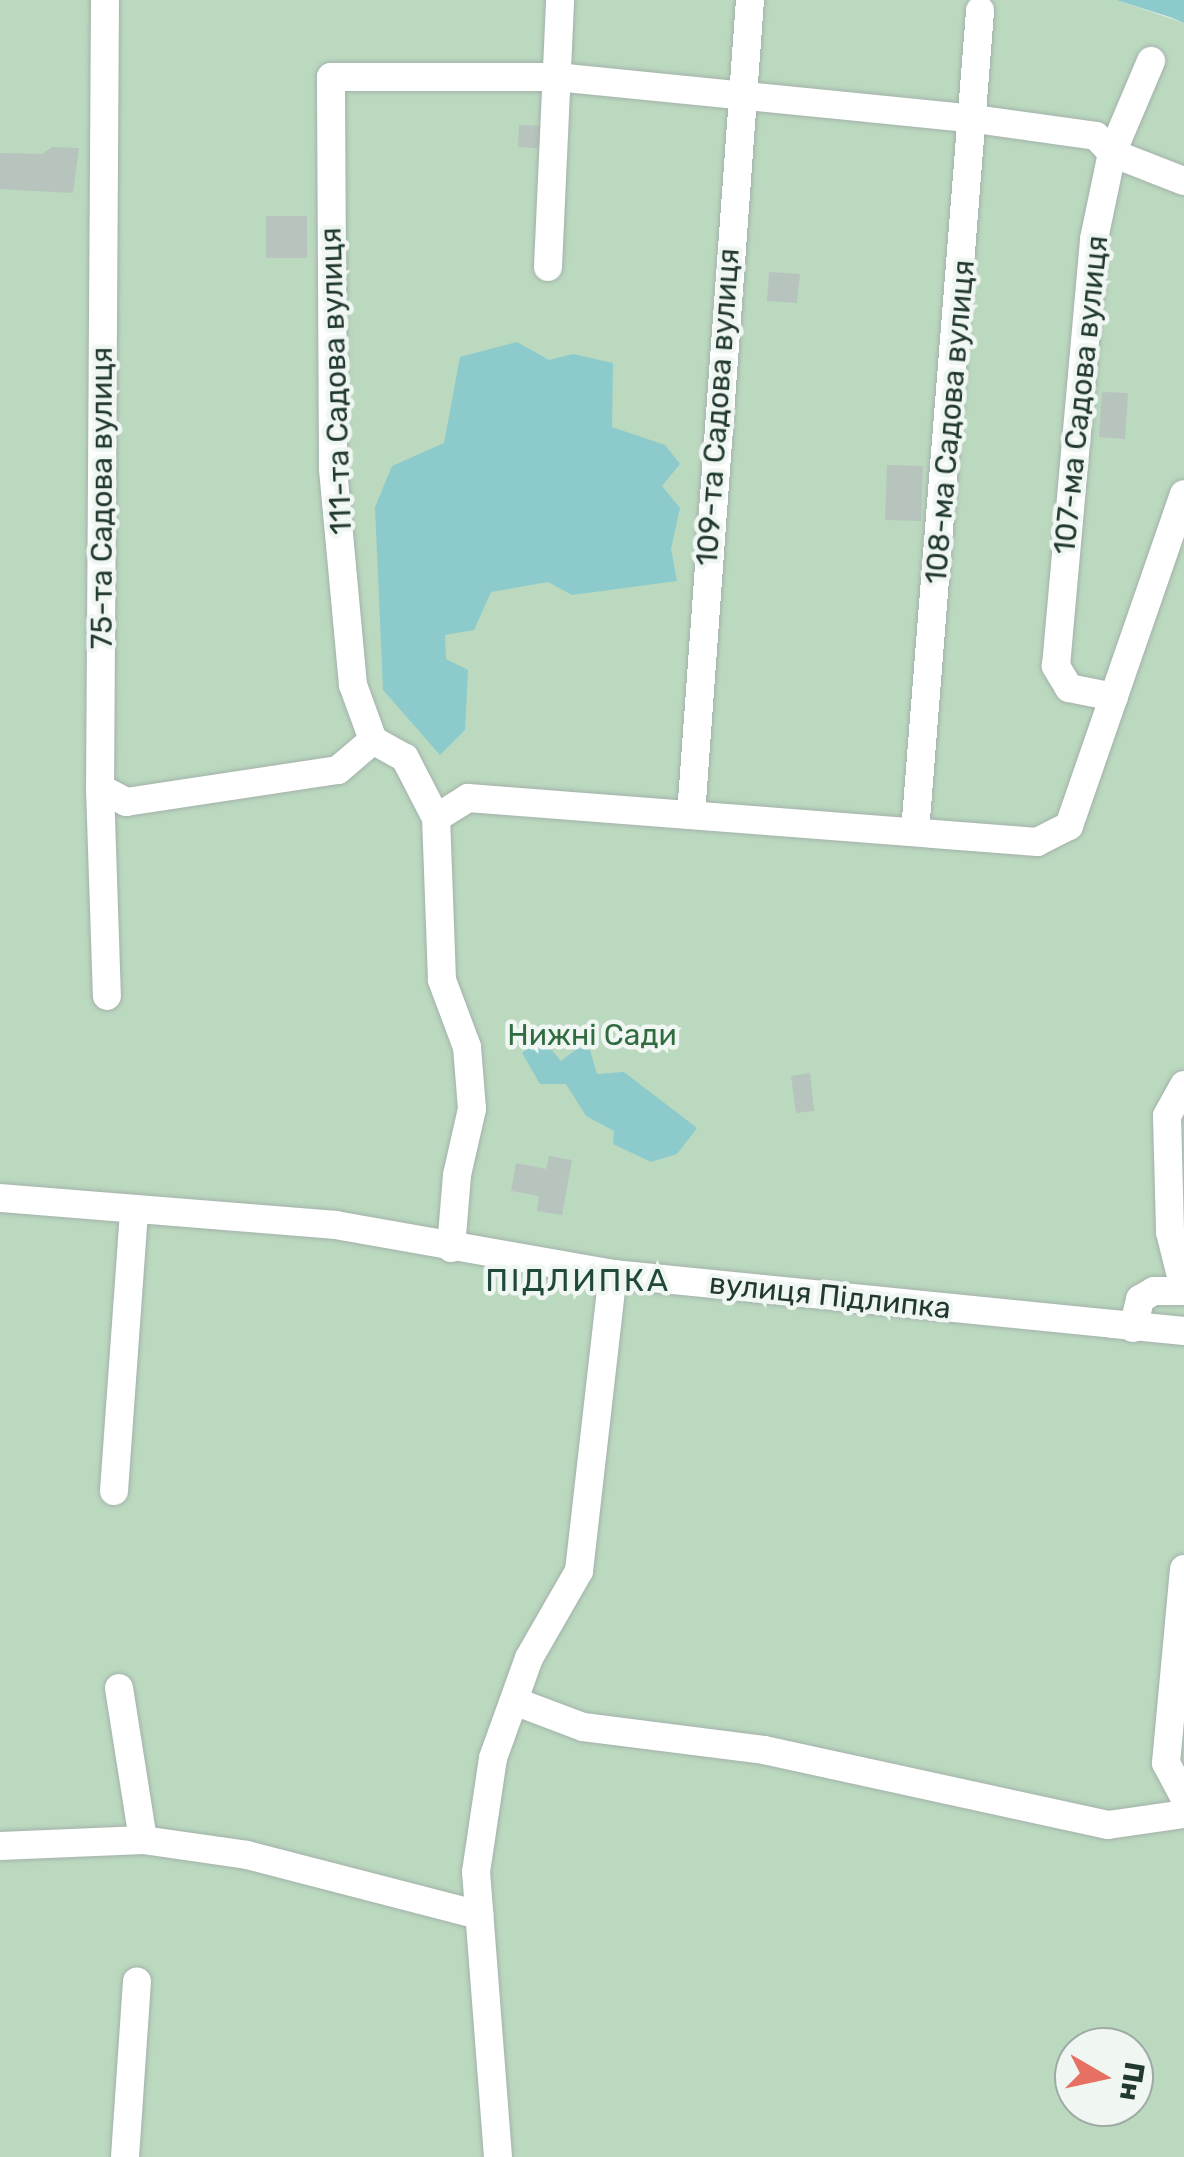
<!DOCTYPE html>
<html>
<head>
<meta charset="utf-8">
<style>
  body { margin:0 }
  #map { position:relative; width:1184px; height:2157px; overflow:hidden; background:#e0eae4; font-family:Rubik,sans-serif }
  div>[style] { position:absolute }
  .green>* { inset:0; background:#bbd9bf }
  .water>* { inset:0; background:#8dcacb }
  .building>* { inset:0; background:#b6c4bd }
  .roads { filter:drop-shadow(0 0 2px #a3b1aa) drop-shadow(0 0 2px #a3b1aa) }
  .minor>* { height:28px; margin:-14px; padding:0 14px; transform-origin:14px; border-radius:14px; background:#fff }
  span { translate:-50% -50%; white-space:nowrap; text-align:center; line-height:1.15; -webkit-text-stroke:9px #f0f7f3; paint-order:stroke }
  .street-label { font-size:30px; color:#223930 }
  .park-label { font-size:30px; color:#306c3f }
  .neighbourhood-label { font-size:32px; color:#20493a; letter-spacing:2.5px }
  .north { position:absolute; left:1054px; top:2027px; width:100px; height:100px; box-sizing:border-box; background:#f0f7f3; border:2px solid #9eaba5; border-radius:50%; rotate:99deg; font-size:28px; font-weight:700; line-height:40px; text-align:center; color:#223930 }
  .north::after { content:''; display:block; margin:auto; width:35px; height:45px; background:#e67162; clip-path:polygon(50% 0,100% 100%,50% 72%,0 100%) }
</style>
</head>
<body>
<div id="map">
  <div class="green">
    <i style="clip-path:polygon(evenodd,0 0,1116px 0,1184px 23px,1184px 2157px,0 2157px,0 0,1074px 2047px,1134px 2047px,1134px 2107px,1074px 2107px,1074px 2047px)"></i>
  </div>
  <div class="water">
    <i style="clip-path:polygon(1116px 0,1184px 0,1184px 23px,1170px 17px)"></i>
    <i style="clip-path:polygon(517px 342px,549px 360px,573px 354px,613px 363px,612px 427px,665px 445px,680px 464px,662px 486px,680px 508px,671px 549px,677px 581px,572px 595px,548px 582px,491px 592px,474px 630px,445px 635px,446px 659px,468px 670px,465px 730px,440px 755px,383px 690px,375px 507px,392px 466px,444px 443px,460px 357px)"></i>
    <i style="clip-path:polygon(541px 1037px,561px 1061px,578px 1048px,590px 1050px,597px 1074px,624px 1072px,697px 1128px,677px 1154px,651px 1162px,613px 1144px,614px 1131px,586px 1116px,566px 1084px,540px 1084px,522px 1053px)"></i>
  </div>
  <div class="building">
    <i style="clip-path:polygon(519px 125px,546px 126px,545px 149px,518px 147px)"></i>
    <i style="clip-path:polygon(52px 147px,79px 148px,73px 193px,0 189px,0 153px,42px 154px)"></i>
    <i style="clip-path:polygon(266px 216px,307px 216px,307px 258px,266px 258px)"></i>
    <i style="clip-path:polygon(769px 272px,800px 274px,797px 303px,767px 301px)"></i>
    <i style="clip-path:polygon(1102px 392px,1128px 393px,1125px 439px,1099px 437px)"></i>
    <i style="clip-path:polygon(887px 465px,923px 466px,921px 521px,885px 520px)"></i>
    <i style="clip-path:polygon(810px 1073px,814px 1111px,796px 1113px,791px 1076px)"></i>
    <i style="clip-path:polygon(549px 1156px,572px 1160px,562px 1215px,537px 1211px,539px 1196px,511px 1191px,516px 1163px,546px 1169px)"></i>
  </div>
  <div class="roads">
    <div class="minor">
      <i style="left:105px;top:0;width:788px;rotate:90.36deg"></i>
      <i style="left:100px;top:788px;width:208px;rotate:88.1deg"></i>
      <i style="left:548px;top:267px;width:267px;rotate:-87.4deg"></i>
      <i style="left:1114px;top:697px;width:46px;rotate:-168.7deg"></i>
      <i style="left:1069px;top:688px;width:26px;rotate:-121deg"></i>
      <i style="left:1056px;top:666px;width:429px;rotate:-84.9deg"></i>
      <i style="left:1094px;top:239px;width:88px;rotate:-78.2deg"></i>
      <i style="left:1112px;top:153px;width:100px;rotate:-67deg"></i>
      <i style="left:100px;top:788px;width:30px;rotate:28deg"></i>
      <i style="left:126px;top:802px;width:214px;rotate:-8.6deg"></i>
      <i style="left:338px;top:770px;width:46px;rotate:-40.6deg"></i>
      <i style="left:691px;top:815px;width:817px;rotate:-85.86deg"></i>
      <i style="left:436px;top:818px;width:38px;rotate:-32deg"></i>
      <i style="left:468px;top:798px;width:571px;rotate:4.42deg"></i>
      <i style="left:1037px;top:842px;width:36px;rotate:-27deg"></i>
      <i style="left:1069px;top:826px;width:351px;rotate:-70.9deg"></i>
      <i style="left:915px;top:832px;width:824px;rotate:-85.47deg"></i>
      <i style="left:1184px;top:1085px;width:35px;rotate:119deg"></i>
      <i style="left:1167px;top:1116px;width:116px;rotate:88.5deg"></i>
      <i style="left:1170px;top:1232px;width:58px;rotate:76deg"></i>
      <i style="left:0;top:1198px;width:336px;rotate:4.6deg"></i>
      <i style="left:335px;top:1225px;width:282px;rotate:10deg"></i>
      <i style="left:613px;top:1274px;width:574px;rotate:5.7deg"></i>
      <i style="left:451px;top:1248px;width:73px;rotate:-85.3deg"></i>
      <i style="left:457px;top:1175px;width:68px;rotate:-77.2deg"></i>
      <i style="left:472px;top:1109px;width:62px;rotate:-94.6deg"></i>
      <i style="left:467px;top:1047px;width:72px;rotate:-110.5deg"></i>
      <i style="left:442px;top:980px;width:162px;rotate:-92.1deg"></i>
      <i style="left:436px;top:818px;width:68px;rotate:-117.3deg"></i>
      <i style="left:405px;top:758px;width:37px;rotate:-151deg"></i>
      <i style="left:373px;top:740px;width:59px;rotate:-110deg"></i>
      <i style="left:353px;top:685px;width:218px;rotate:-95.3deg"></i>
      <i style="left:333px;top:468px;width:391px;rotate:-90.3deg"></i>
      <i style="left:331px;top:77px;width:225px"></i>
      <i style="left:556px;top:77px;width:421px;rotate:5.7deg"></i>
      <i style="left:975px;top:119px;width:122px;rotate:8deg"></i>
      <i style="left:1096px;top:136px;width:23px;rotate:47deg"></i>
      <i style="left:1112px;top:153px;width:77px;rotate:21.3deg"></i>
      <i style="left:1133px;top:1328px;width:30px;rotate:-76deg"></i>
      <i style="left:1140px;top:1299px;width:16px;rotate:-30deg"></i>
      <i style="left:1154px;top:1291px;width:30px"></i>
      <i style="left:114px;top:1491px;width:281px;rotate:-85.9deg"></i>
      <i style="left:1184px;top:1569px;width:195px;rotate:95.3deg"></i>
      <i style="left:1166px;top:1763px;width:38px;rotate:62deg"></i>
      <i style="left:119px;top:1688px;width:154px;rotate:81deg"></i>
      <i style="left:514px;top:1701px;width:74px;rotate:20.6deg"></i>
      <i style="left:583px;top:1727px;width:182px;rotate:7.2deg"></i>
      <i style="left:764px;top:1750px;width:352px;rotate:12.3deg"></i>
      <i style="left:1108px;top:1825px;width:77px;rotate:-8.2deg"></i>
      <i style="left:0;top:1846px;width:143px;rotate:-2.4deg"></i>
      <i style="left:143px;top:1840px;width:105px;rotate:8.2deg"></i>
      <i style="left:247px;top:1855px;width:240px;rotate:14.5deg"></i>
      <i style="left:125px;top:2157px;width:176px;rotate:-86.1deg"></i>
      <i style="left:498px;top:2157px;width:286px;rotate:-94.4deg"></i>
      <i style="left:476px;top:1872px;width:115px;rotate:-81.5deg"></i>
      <i style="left:493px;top:1758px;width:106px;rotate:-70.2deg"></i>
      <i style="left:529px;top:1658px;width:100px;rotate:-60.1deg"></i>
      <i style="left:579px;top:1571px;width:299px;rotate:-83.5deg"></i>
    </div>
  </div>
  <div class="street-label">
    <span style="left:336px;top:381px;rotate:-92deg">111-та Садова вулиця</span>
    <span style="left:1081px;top:395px;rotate:-84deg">107-ма Садова вулиця</span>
    <span style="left:718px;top:407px;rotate:-86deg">109-та Садова вулиця</span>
    <span style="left:950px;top:422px;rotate:-85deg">108-ма Садова вулиця</span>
    <span style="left:102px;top:498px;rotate:-90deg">75-та Садова вулиця</span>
    <span style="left:830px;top:1296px;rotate:6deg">вулиця Підлипка</span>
  </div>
  <div class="park-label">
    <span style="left:592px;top:1035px">Нижні Сади</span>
  </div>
  <div class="neighbourhood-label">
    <span style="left:578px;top:1280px">ПІДЛИПКА</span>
  </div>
  <div class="north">Пн</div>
</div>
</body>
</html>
